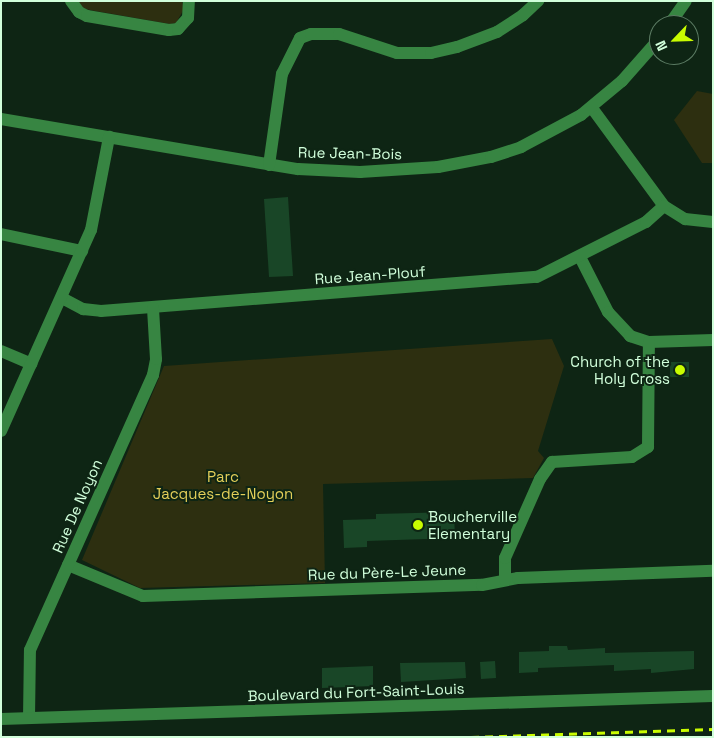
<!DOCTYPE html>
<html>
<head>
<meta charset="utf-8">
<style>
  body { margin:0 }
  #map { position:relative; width:714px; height:738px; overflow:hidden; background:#0e2514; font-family:"Space Grotesk",sans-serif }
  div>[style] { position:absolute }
  .green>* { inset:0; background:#2d2f10 }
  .building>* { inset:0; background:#194627 }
  .minor>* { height:12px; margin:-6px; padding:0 6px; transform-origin:6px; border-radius:6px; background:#378542 }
  .rail>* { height:3px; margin-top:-1.5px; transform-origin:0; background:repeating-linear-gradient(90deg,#c9fc00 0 8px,transparent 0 14px) }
  .dots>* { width:14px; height:14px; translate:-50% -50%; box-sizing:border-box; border:2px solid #0e2514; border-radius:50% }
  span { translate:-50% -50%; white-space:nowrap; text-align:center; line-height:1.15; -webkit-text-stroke:4px #0e2514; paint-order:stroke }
  .street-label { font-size:15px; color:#d1ffdb }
  .poi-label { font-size:15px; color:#d1ffdb }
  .right { translate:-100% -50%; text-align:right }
  .left { translate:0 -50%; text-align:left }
  .park-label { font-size:15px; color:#e3cf59 }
  .frame { position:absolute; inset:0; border:2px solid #d1ffdb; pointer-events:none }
  .north { position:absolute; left:649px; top:15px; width:50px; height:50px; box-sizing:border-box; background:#0e2514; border:1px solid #5c7c64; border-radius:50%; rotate:246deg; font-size:14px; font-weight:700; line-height:20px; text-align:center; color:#d1ffdb }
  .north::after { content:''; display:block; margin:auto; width:18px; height:22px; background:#c9fc00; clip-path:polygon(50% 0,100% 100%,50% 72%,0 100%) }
</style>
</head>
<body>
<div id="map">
  <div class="green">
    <i style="clip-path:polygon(78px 1px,182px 1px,184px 9px,176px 23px,170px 24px,84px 9px)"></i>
    <i style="clip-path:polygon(697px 91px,713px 94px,713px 163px,702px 163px,674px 120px)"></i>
    <i style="clip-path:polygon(552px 339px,564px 366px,538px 451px,544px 458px,533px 478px,323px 484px,325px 583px,140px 588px,82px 560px,164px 366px)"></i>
  </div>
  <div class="building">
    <i style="clip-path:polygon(288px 197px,293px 276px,269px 277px,264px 199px)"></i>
    <i style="clip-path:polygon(670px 362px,689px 362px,689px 377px,670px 377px)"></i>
    <i style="clip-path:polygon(454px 512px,455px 538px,367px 541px,367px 547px,344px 548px,343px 520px,376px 519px,376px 514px)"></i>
    <i style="clip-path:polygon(549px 646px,567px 646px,568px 650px,605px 648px,605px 653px,694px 651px,694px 669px,651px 673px,651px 669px,614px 671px,614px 665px,538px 668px,538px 672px,519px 673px,519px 652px,549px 651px)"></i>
    <i style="clip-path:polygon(495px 661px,496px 678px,481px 679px,480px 662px)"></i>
    <i style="clip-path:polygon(465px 662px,466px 678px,401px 682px,400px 663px)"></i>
    <i style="clip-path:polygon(373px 666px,373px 686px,322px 688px,322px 668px)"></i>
  </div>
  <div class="minor">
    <i style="left:71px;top:1px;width:14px;rotate:54deg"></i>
    <i style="left:79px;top:12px;width:9px;rotate:27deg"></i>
    <i style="left:87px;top:16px;width:83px;rotate:9.7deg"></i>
    <i style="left:169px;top:30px;width:9px;rotate:-6deg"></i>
    <i style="left:178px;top:29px;width:15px;rotate:-48deg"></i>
    <i style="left:188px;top:18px;width:17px;rotate:-87deg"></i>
    <i style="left:669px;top:25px;width:29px;rotate:-55deg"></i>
    <i style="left:592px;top:108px;width:122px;rotate:53.7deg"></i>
    <i style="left:664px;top:206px;width:25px;rotate:32deg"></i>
    <i style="left:685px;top:219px;width:28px;rotate:6deg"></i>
    <i style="left:1px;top:119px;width:301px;rotate:9.6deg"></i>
    <i style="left:298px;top:169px;width:62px;rotate:2.8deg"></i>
    <i style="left:360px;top:172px;width:78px;rotate:-3.7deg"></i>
    <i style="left:438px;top:167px;width:54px;rotate:-10.7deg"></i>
    <i style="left:491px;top:157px;width:32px;rotate:-18deg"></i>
    <i style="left:521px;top:147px;width:68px;rotate:-28.1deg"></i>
    <i style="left:581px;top:115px;width:53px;rotate:-39.7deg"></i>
    <i style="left:622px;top:81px;width:56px;rotate:-48.6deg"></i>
    <i style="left:269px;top:165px;width:92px;rotate:-81.9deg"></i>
    <i style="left:282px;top:74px;width:40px;rotate:-63.4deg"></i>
    <i style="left:300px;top:38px;width:12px;rotate:-20deg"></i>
    <i style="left:311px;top:34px;width:28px"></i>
    <i style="left:339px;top:34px;width:61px;rotate:18.1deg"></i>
    <i style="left:397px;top:53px;width:34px"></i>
    <i style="left:431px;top:53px;width:27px;rotate:-13deg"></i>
    <i style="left:457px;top:47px;width:43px;rotate:-20.6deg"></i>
    <i style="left:497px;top:32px;width:31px;rotate:-33deg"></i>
    <i style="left:523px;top:15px;width:21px;rotate:-43deg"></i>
    <i style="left:1px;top:234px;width:83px;rotate:11.9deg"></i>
    <i style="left:580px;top:257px;width:62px;rotate:63deg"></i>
    <i style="left:608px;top:312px;width:33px;rotate:47deg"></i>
    <i style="left:630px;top:336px;width:20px;rotate:18deg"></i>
    <i style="left:649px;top:342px;width:64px;rotate:-1.8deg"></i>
    <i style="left:62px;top:298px;width:24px;rotate:28deg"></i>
    <i style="left:83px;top:309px;width:18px;rotate:6deg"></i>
    <i style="left:101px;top:311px;width:437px;rotate:-4.5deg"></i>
    <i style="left:537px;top:277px;width:122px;rotate:-26.8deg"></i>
    <i style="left:646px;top:222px;width:24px;rotate:-42deg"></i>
    <i style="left:1px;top:351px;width:33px;rotate:23deg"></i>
    <i style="left:1px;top:431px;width:220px;rotate:-65.9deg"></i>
    <i style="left:91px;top:230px;width:95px;rotate:-79deg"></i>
    <i style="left:68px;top:565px;width:81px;rotate:22.5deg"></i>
    <i style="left:143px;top:596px;width:339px;rotate:-1.9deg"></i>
    <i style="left:482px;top:585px;width:37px;rotate:-11deg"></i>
    <i style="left:518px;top:578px;width:195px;rotate:-2.1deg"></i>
    <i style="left:505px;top:580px;width:22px;rotate:-90deg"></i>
    <i style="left:505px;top:558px;width:86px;rotate:-66.1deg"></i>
    <i style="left:540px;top:479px;width:21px;rotate:-55deg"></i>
    <i style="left:552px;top:462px;width:80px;rotate:-3.6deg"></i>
    <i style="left:632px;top:457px;width:19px;rotate:-32deg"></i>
    <i style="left:648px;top:447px;width:105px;rotate:-89.5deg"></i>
    <i style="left:29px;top:718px;width:68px;rotate:-89.2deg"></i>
    <i style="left:30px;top:650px;width:301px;rotate:-65.9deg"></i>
    <i style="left:153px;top:375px;width:16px;rotate:-79deg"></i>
    <i style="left:156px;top:359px;width:51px;rotate:-93.4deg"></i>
    <i style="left:1px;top:719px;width:712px;rotate:-1.85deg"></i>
  </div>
  <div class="rail">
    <i style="left:471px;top:737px;width:242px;rotate:-1.9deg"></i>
  </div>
  <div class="dots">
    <i style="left:680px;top:370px;background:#c9fc00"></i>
    <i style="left:418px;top:525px;background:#c9fc00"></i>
  </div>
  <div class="street-label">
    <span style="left:350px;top:153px;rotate:1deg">Rue Jean-Bois</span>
    <span style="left:370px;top:275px;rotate:-4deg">Rue Jean-Plouf</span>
    <span style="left:77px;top:506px;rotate:-66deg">Rue De Noyon</span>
    <span style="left:387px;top:572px;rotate:-2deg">Rue du Père-Le Jeune</span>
    <span style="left:356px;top:692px;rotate:-2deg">Boulevard du Fort-Saint-Louis</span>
  </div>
  <div class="poi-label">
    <span class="right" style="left:670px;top:370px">Church of the<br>Holy Cross</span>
    <span class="left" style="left:428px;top:525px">Boucherville<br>Elementary</span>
  </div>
  <div class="park-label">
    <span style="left:223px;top:485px">Parc<br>Jacques-de-Noyon</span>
  </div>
  <div class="frame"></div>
  <div class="north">N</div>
</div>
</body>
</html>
